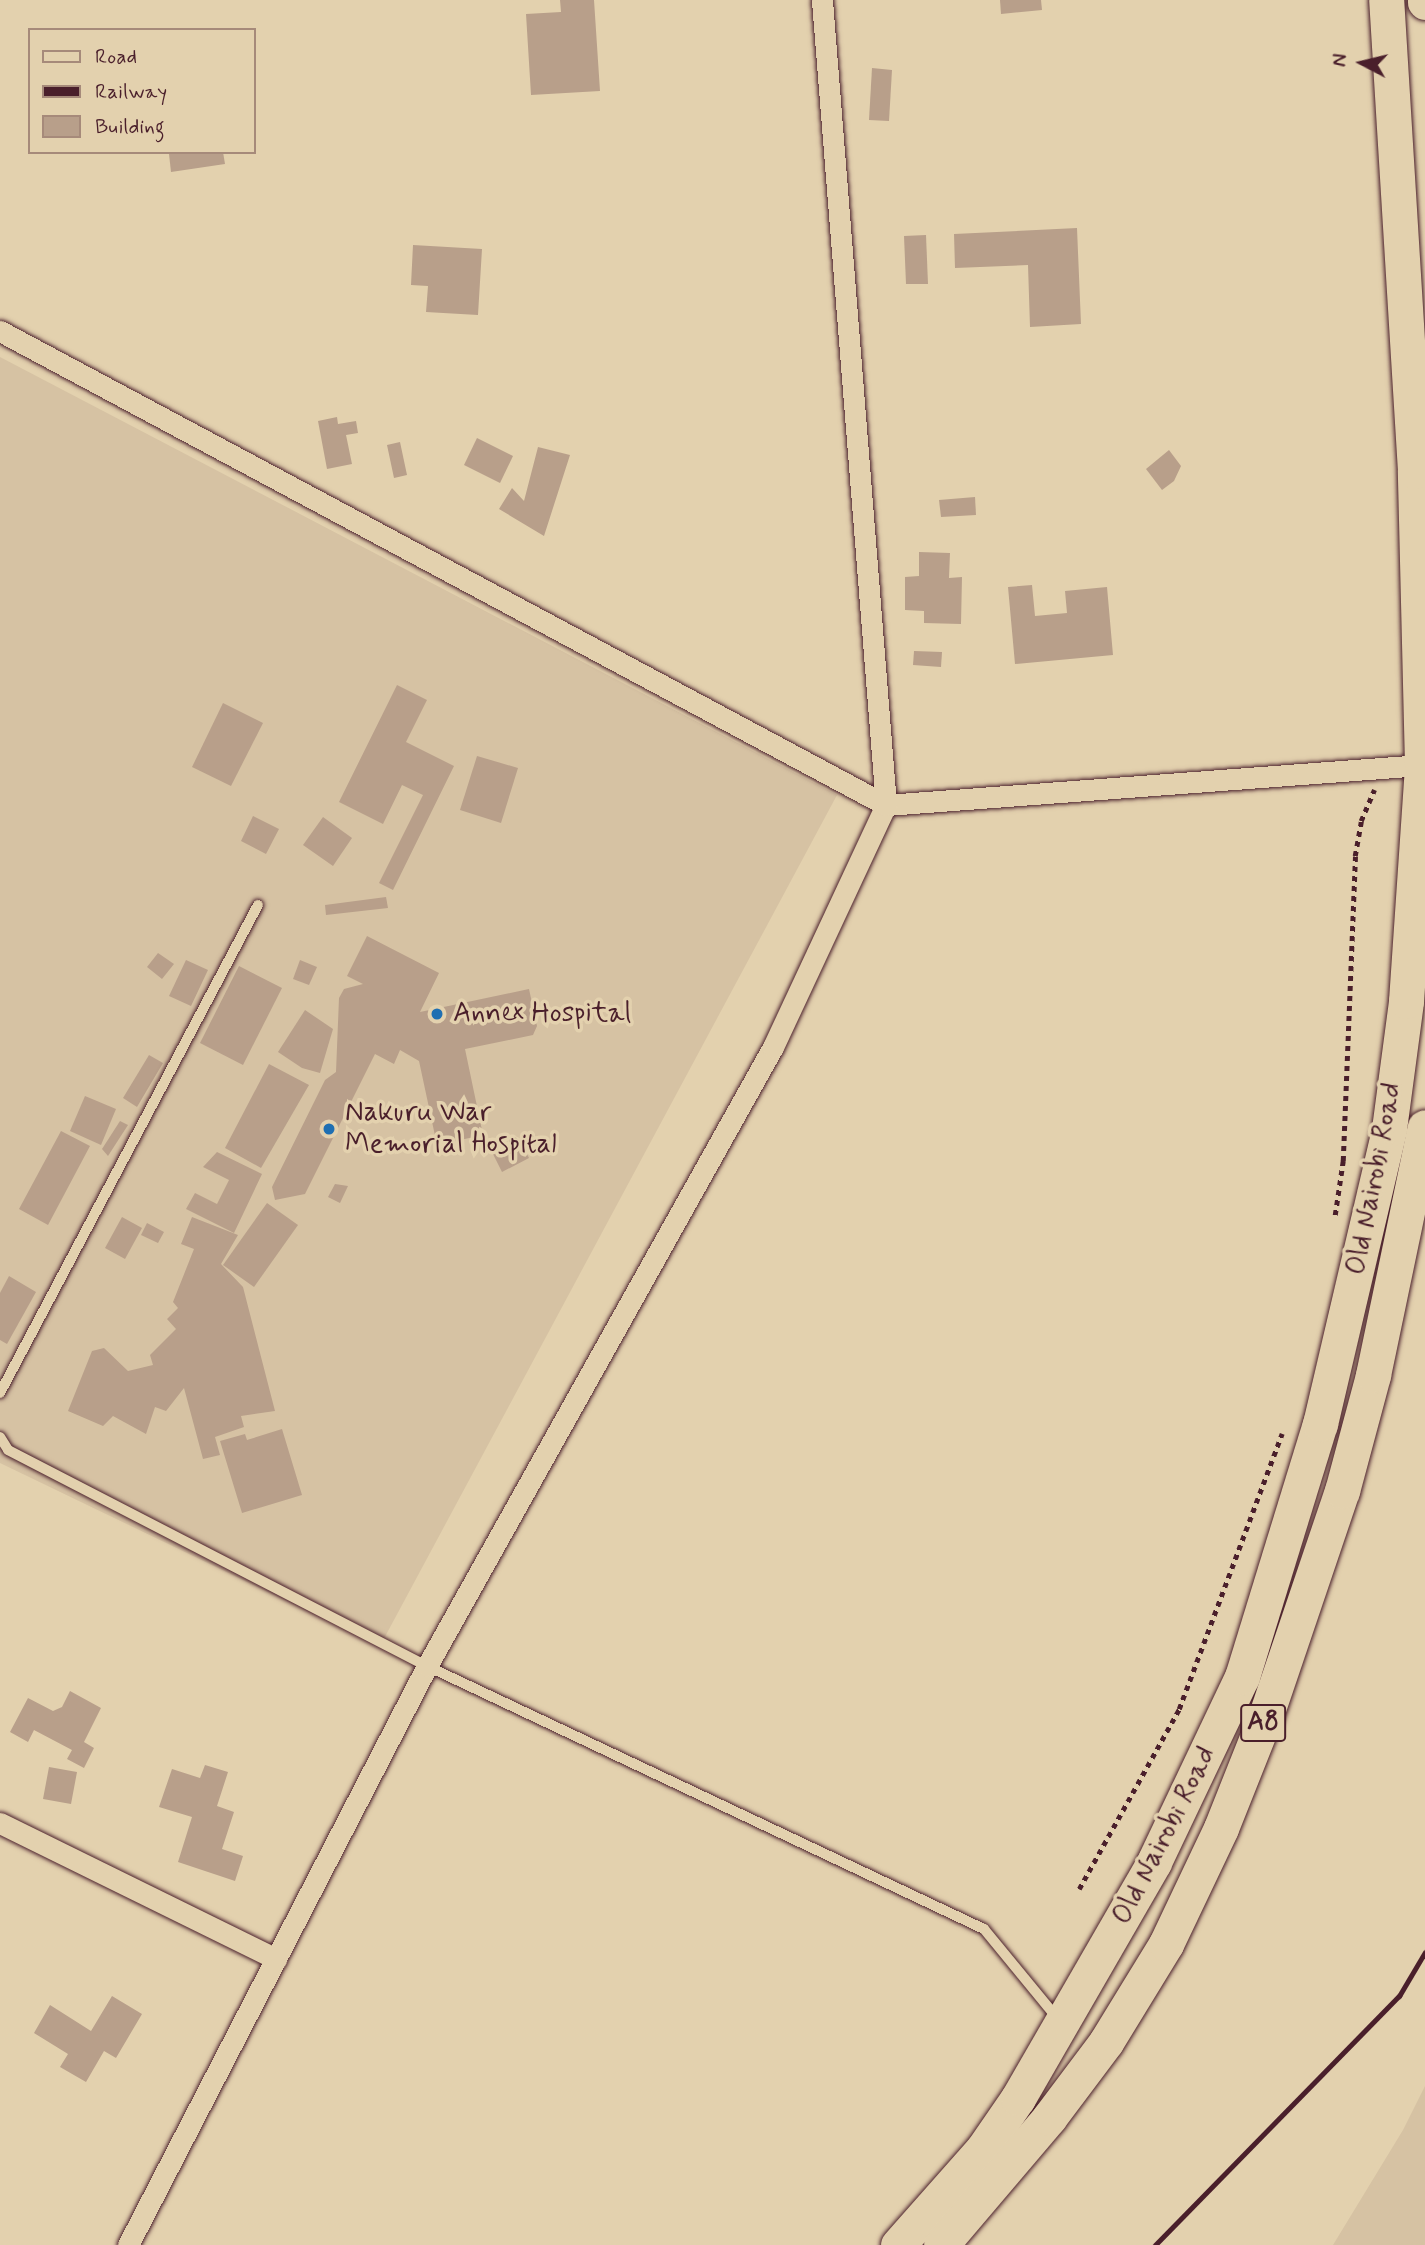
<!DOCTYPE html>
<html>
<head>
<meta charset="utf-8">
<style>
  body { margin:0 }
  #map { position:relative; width:1425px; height:2245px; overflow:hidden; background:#e3d1ae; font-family:Mynerve,sans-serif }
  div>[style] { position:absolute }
  .built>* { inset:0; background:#d6c2a3 }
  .building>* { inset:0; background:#b89f8a }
  .path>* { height:4.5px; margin-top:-2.25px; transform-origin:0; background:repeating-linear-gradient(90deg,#4a1f2b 0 5px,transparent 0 10px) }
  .roads { filter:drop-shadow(0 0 2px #4a1f2b) drop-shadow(0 0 2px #4a1f2b) }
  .service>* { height:10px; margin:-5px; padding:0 5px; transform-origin:5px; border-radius:5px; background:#e3d1ae }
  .minor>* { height:21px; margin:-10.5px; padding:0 10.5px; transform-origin:10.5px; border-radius:10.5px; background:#e3d1ae }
  .trunk>* { height:35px; margin:-17.5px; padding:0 17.5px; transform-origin:17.5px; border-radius:17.5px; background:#e3d1ae }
  .rail>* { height:5px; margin:-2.5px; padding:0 2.5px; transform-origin:2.5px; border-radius:2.5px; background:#4a1f2b }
  .dots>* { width:19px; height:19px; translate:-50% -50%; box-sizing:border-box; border:4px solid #e3d1ae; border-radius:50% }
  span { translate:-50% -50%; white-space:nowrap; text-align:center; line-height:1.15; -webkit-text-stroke:7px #e3d1ae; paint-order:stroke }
  .shield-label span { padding:2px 5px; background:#e3d1ae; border:2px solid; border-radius:5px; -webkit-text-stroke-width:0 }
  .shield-label { font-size:26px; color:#4a1f2b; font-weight:700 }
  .poi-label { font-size:28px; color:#4a1f2b }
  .left { translate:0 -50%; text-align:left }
  .street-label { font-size:28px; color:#4a1f2b }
  .legend { position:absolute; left:28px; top:28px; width:228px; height:126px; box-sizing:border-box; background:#e3d1ae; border:2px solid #a68a7a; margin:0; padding:9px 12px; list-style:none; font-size:21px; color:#4a1f2b }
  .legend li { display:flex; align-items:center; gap:14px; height:35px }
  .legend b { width:35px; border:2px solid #a68a7a }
  .north { position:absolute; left:1327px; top:28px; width:70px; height:70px; -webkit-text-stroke:5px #e3d1ae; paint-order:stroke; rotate:277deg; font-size:19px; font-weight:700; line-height:28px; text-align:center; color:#4a1f2b }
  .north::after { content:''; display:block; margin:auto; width:24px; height:32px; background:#4a1f2b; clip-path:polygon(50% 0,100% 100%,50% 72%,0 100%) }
</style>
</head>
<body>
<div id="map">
  <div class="built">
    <i style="clip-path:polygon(0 357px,837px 795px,380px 1646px,0 1463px)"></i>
    <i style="clip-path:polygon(1425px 2086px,1425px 2245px,1333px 2245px,1403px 2130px)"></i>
  </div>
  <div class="building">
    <i style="clip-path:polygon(560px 0,594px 0,600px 91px,531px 95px,526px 14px,561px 12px)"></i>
    <i style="clip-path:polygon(1000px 0,1041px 0,1042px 10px,1001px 14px)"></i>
    <i style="clip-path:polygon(872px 68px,892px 70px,889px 121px,869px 120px)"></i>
    <i style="clip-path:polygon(223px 152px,225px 164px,171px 172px,169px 154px)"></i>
    <i style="clip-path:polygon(1077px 228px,1081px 324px,1030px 327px,1028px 265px,955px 268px,954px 234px)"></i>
    <i style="clip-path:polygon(926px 235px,928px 284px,906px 284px,904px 236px)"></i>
    <i style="clip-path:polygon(413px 245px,482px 249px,478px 315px,426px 312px,428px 286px,411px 285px)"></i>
    <i style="clip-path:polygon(337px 417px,338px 424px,356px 421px,358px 433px,346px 435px,352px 464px,327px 469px,318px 421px)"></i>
    <i style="clip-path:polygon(477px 438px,513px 456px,500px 483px,464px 465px)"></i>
    <i style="clip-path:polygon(400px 442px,407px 475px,394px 478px,387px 445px)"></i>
    <i style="clip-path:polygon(538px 447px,570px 455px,544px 536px,499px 509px,512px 488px,524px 501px)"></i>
    <i style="clip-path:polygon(1169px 450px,1181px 466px,1174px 481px,1162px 490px,1146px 469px)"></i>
    <i style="clip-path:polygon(975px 497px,976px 515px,941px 517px,939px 500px)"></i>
    <i style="clip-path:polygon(919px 552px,950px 553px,949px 578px,962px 577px,961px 624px,924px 623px,924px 611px,905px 610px,905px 577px,919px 576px)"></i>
    <i style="clip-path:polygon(1032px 585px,1035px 616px,1067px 613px,1065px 591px,1107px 587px,1113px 655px,1015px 664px,1008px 587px)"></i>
    <i style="clip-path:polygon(914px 651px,942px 652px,941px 667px,913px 665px)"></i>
    <i style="clip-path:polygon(397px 685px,427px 700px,406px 742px,454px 766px,393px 890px,379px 883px,423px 795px,402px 785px,383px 824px,339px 802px)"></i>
    <i style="clip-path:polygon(223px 703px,263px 723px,231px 786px,192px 767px)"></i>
    <i style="clip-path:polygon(477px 756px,518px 768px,501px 823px,460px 810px)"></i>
    <i style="clip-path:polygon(253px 816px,279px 829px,266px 854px,241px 841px)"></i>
    <i style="clip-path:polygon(323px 817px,352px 838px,333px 866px,303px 845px)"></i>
    <i style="clip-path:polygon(386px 897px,388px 908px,326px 915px,325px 905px)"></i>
    <i style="clip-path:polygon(367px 936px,439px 973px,420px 1012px,529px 989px,537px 1026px,533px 1035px,465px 1049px,483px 1135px,437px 1145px,419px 1061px,400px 1050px,394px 1064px,375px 1054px,305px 1194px,275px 1200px,272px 1187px,325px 1080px,336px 1072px,339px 998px,344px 989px,363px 984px,347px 976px)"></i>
    <i style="clip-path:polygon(158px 953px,174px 964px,162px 979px,147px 967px)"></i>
    <i style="clip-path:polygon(186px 960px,208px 970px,191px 1006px,169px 996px)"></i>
    <i style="clip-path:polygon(300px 960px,317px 967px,309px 985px,293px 979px)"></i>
    <i style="clip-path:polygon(239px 966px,282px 988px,243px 1065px,200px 1043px)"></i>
    <i style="clip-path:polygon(305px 1010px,333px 1029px,320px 1073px,302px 1068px,278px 1052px)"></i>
    <i style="clip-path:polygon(149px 1055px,163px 1063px,137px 1107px,123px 1098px)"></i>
    <i style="clip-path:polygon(269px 1064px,309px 1085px,261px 1168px,225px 1148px)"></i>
    <i style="clip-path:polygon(85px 1096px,116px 1109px,101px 1145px,70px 1131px)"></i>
    <i style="clip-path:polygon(120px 1121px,128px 1125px,108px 1156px,102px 1149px)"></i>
    <i style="clip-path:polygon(61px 1131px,90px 1146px,48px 1225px,19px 1209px)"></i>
    <i style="clip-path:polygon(520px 1141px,529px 1158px,502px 1172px,493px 1154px)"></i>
    <i style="clip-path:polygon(217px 1152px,262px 1174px,234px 1233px,186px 1209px,195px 1193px,217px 1204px,229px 1180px,203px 1167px)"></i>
    <i style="clip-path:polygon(335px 1184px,348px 1186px,340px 1203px,328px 1197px)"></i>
    <i style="clip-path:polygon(267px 1203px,298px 1225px,254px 1287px,223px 1265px)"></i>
    <i style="clip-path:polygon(122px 1217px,142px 1228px,125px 1259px,105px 1248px)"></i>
    <i style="clip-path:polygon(192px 1217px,238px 1235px,221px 1264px,243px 1287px,275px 1411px,241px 1416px,244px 1427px,215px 1437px,220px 1455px,203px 1459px,184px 1388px,166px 1411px,155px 1407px,146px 1434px,113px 1416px,103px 1426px,68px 1411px,92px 1351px,104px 1348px,128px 1371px,153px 1365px,150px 1355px,176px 1329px,167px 1319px,178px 1308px,173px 1302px,194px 1249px,181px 1244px)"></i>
    <i style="clip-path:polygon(147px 1223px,164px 1232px,158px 1243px,141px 1235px)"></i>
    <i style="clip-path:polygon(9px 1276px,36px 1292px,7px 1344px,0 1340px,0 1293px)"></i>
    <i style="clip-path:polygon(282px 1429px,302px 1495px,242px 1513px,220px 1441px,245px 1434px,247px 1440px)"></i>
    <i style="clip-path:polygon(70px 1691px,101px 1708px,84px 1742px,94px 1748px,84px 1768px,67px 1759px,72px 1750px,34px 1730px,28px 1742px,10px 1732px,28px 1698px,53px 1711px,62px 1707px)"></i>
    <i style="clip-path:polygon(205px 1765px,228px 1772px,217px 1806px,234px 1812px,222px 1849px,243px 1856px,235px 1881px,178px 1862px,192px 1817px,159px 1807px,172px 1769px,200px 1778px)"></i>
    <i style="clip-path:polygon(49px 1767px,77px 1772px,71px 1804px,43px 1799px)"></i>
    <i style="clip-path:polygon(112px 1996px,142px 2014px,116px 2058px,104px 2051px,86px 2082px,60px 2067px,68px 2054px,34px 2033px,50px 2005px,91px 2031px)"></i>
  </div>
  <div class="path">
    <i style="left:1335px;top:1215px;width:55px;rotate:-81.6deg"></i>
    <i style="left:1343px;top:1161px;width:305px;rotate:-87.7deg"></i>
    <i style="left:1355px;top:856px;width:36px;rotate:-80deg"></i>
    <i style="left:1361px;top:821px;width:34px;rotate:-67deg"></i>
    <i style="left:1079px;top:1889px;width:206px;rotate:-60.9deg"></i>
    <i style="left:1179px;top:1709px;width:294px;rotate:-69.5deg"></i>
  </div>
  <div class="roads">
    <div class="service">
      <i style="left:0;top:1393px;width:552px;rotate:-62.14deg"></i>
      <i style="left:0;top:1437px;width:15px;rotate:58deg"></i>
      <i style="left:8px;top:1450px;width:471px;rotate:27.3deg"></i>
      <i style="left:427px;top:1666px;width:616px;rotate:25.28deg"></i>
      <i style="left:984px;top:1929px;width:117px;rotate:50.6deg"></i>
    </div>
    <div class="minor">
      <i style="left:0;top:331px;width:1005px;rotate:28.15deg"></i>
      <i style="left:886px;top:805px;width:537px;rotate:-4.27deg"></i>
      <i style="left:0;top:1823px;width:308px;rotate:26.2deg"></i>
      <i style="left:128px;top:2245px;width:652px;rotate:-62.69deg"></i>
      <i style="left:427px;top:1666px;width:709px;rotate:-60.8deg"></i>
      <i style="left:773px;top:1047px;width:267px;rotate:-65deg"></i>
      <i style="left:886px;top:805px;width:808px;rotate:-94.55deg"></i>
    </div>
    <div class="trunk">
      <i style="left:1425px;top:0;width:2px;rotate:90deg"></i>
      <i style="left:898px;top:2245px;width:128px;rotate:-48.5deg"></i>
      <i style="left:983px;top:2149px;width:62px;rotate:-55.5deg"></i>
      <i style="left:1018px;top:2098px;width:272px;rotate:-60deg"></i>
      <i style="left:1154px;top:1862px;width:205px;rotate:-64.6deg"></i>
      <i style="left:1242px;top:1677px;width:265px;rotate:-72.9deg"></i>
      <i style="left:1320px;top:1424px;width:303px;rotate:-76.8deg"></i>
      <i style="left:1389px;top:1129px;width:129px;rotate:-82.4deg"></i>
      <i style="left:1406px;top:1001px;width:237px;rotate:-86.1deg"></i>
      <i style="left:1422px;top:765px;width:294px;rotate:-91.4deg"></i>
      <i style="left:1415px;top:471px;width:472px;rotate:-93.5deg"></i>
      <i style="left:941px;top:2245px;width:167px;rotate:-49.6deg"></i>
      <i style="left:1049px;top:2118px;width:95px;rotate:-53.1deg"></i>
      <i style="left:1106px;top:2042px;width:115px;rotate:-58.5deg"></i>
      <i style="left:1166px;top:1944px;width:128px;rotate:-64.6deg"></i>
      <i style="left:1221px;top:1828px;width:122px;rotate:-68.3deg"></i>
      <i style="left:1266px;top:1715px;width:237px;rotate:-71.3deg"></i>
      <i style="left:1342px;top:1491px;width:120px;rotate:-75deg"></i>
      <i style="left:1373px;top:1375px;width:253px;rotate:-78.2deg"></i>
    </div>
  </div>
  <div class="rail">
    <i style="left:1155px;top:2245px;width:349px;rotate:-45.6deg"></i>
    <i style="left:1399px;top:1996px;width:51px;rotate:-59.4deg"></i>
  </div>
  <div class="dots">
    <i style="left:437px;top:1014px;background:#1f6fb2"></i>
    <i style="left:329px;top:1129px;background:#1f6fb2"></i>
  </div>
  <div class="shield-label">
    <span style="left:1263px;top:1723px">A8</span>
  </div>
  <div class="poi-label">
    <span class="left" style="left:453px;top:1014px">Annex Hospital</span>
    <span class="left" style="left:345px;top:1129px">Nakuru War<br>Memorial Hospital</span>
  </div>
  <div class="street-label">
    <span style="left:1375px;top:1179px;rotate:-79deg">Old Nairobi Road</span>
    <span style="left:1165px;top:1836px;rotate:-63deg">Old Nairobi Road</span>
  </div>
  <ul class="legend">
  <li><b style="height:9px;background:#e3d1ae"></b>Road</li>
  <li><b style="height:9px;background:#4a1f2b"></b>Railway</li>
  <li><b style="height:19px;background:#b89f8a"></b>Building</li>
  </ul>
  <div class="north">N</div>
</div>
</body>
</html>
